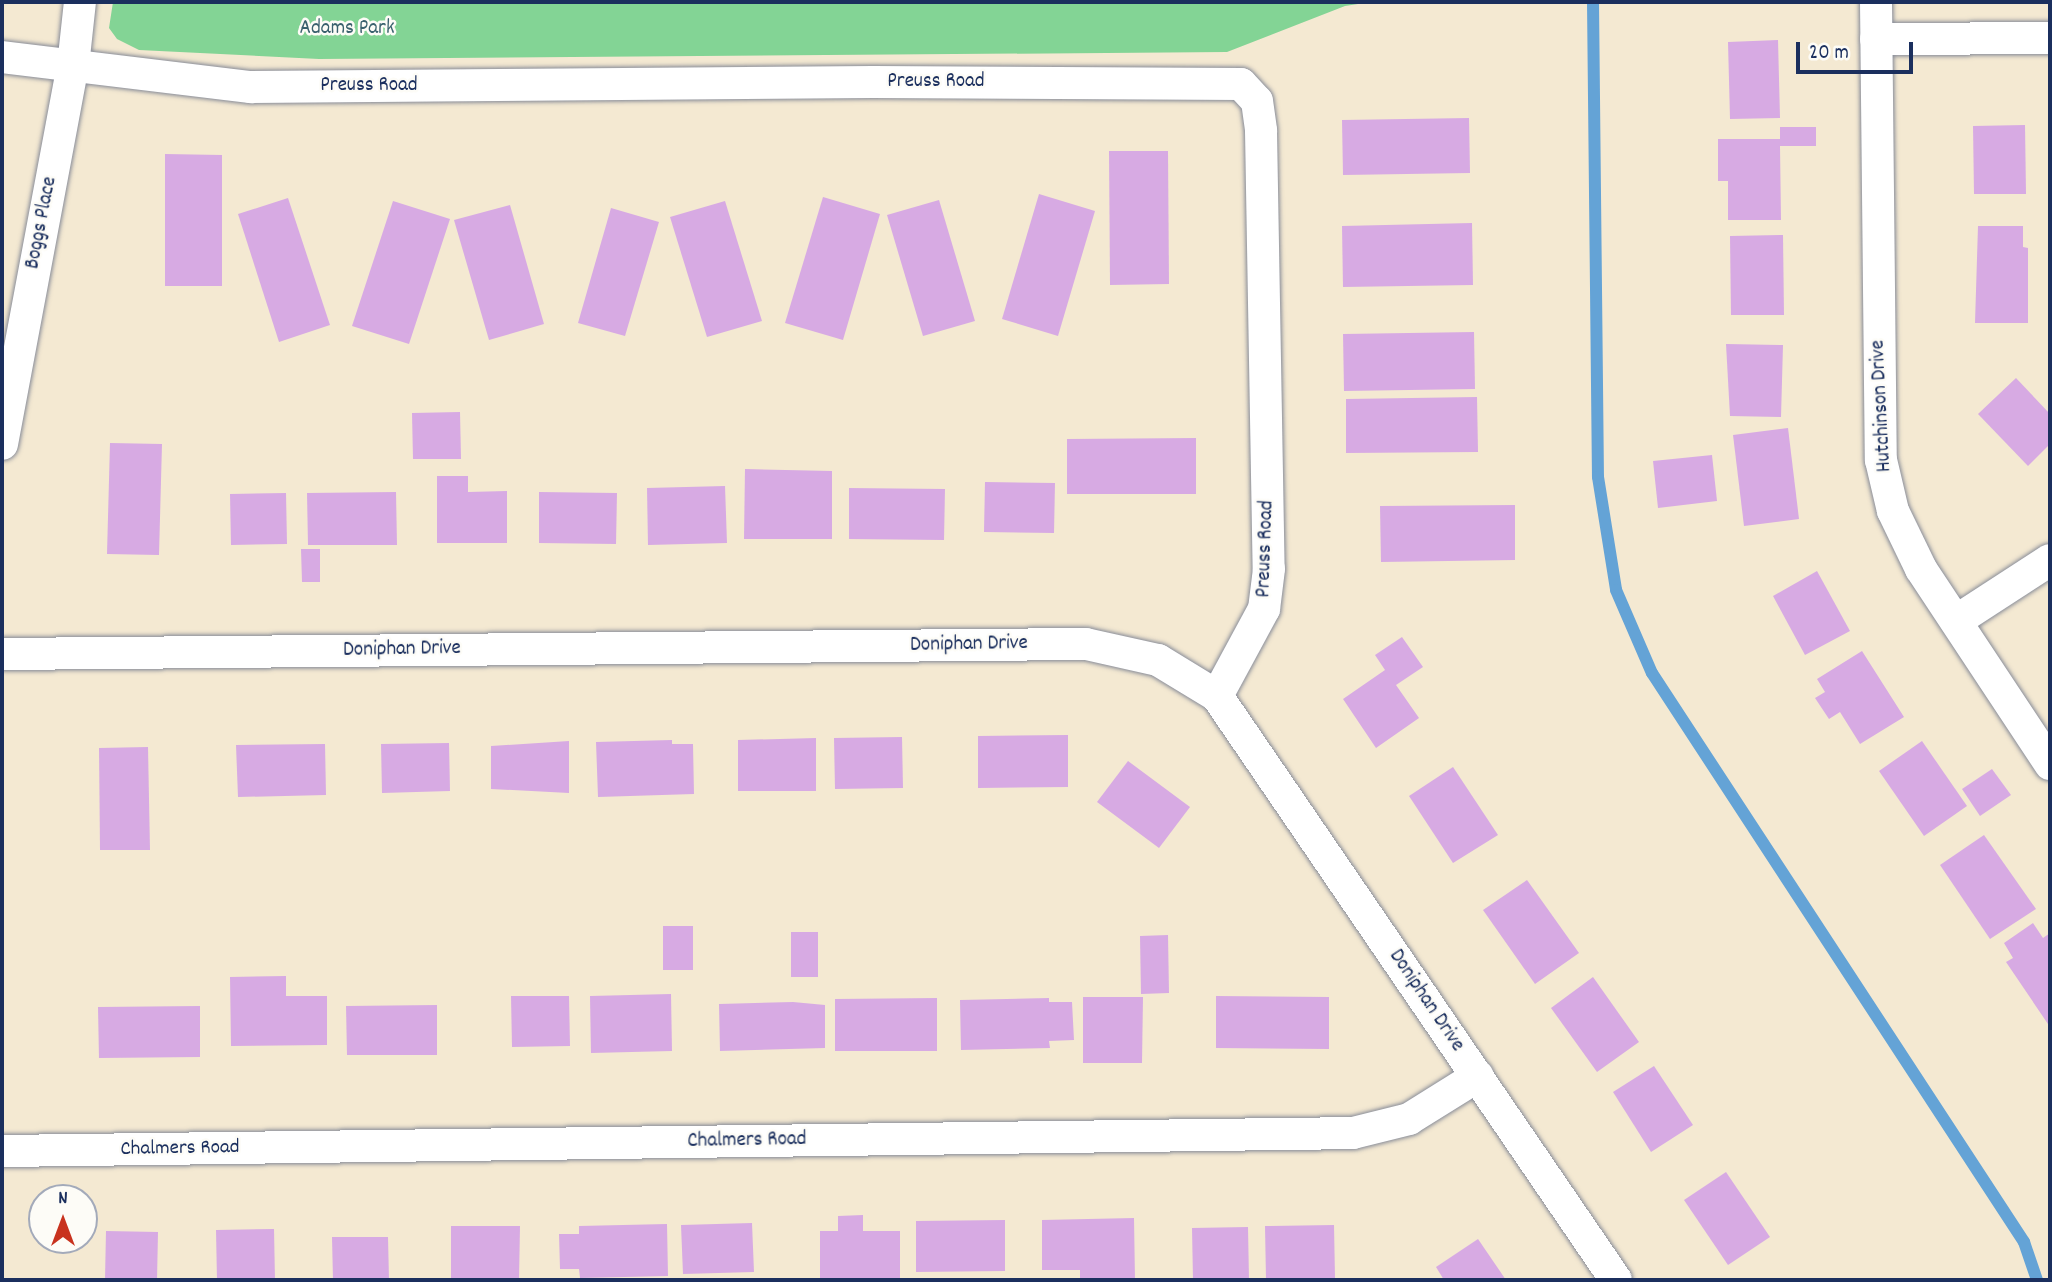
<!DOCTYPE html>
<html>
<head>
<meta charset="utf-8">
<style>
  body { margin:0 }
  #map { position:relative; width:2052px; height:1282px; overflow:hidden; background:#f4e9d2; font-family:Dekko,sans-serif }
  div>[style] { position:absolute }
  .green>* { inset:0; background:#83d495 }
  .stream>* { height:12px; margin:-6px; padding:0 6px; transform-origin:6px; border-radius:6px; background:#64a3d6 }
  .building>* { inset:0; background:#d7aae3 }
  .roads { filter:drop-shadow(0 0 2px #888c98) drop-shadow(0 0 2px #888c98) }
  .minor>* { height:32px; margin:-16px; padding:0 16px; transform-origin:16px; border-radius:16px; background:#fff }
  span { translate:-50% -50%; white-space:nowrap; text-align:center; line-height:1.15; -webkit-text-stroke:5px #fdfcf7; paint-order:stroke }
  .park-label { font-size:21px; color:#3a616e }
  .street-label { font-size:21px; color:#1b2f5e }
  .frame { position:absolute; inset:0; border:4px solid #1b2f5e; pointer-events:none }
  .north { position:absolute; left:28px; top:1184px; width:70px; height:70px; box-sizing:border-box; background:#fdfcf7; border:2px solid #a3aaba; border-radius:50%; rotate:0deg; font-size:19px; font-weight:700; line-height:28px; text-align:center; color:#1b2f5e }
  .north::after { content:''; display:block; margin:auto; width:24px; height:32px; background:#c8321e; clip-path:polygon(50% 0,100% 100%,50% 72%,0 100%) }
  .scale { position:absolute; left:1796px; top:42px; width:117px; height:32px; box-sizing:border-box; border:4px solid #1b2f5e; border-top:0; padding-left:9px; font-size:21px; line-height:24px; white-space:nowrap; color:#1b2f5e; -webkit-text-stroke:5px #fdfcf7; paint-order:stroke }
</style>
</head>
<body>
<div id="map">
  <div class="green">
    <i style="clip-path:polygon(113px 2px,1371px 2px,1345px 6px,1227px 52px,319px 59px,139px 50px,117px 39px,109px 28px)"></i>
  </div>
  <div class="stream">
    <i style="left:1593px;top:2px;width:475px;rotate:89.4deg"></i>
    <i style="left:1598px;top:477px;width:114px;rotate:80.9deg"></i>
    <i style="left:1616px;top:590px;width:90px;rotate:66.6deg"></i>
    <i style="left:1652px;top:673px;width:680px;rotate:56.82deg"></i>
    <i style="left:2024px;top:1242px;width:40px;rotate:71.1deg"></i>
  </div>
  <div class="building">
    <i style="clip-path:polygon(1778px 40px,1780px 118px,1730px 119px,1728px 42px)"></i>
    <i style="clip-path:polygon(1469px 118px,1470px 173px,1343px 175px,1342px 120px)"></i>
    <i style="clip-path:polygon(2025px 125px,2026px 194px,1974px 194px,1973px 126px)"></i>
    <i style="clip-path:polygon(1780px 127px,1816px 127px,1816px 146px,1780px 146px,1781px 220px,1728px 220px,1728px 181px,1718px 181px,1718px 139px,1780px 139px)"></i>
    <i style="clip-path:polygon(1109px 151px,1168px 151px,1169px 284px,1110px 285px)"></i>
    <i style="clip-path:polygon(165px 154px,222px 155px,222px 286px,165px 286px)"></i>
    <i style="clip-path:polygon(1039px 194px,1095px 211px,1058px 336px,1002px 319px)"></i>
    <i style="clip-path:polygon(823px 197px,880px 214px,843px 340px,785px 323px)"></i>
    <i style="clip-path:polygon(288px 198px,330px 325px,279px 342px,238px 214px)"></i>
    <i style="clip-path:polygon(939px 200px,975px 321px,923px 336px,887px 215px)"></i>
    <i style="clip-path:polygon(393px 201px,450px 219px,409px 344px,352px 326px)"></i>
    <i style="clip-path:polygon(725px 201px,762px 321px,707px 337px,670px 217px)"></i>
    <i style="clip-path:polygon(510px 205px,544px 324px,489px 340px,454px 220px)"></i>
    <i style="clip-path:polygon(611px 208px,659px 222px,625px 336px,578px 323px)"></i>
    <i style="clip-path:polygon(1472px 223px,1473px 285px,1343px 287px,1342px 226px)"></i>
    <i style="clip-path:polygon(1978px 226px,2023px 226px,2023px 247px,2028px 248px,2028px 323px,1975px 323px)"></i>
    <i style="clip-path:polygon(1783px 235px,1784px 315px,1731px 315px,1730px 236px)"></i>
    <i style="clip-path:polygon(1474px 332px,1475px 389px,1344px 391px,1343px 334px)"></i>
    <i style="clip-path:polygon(1726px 344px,1783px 345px,1781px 417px,1730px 416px)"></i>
    <i style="clip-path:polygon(2016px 378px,2050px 414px,2050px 444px,2028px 466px,1978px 414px)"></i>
    <i style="clip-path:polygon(1477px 397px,1478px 452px,1346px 453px,1346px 399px)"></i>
    <i style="clip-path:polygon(460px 412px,461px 459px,413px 459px,412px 413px)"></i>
    <i style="clip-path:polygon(1788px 428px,1799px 519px,1744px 526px,1733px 435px)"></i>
    <i style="clip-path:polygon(1196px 438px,1196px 494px,1067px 494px,1067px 439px)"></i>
    <i style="clip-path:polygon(110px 443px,162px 444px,159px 555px,107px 554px)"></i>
    <i style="clip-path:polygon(1712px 455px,1717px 501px,1658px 508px,1653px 461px)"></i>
    <i style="clip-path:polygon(745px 469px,832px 471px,832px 539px,744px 539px)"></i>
    <i style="clip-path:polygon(437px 476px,468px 476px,468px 492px,507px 491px,507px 543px,437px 543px)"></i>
    <i style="clip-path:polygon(985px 482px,1055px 483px,1054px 533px,984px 532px)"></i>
    <i style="clip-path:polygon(725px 486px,727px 543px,648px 545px,647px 488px)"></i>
    <i style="clip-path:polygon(849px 488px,945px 489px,944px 540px,849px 539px)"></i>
    <i style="clip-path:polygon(396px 492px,397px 545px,308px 545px,307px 493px)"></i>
    <i style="clip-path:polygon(539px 492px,617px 493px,616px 544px,539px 543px)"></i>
    <i style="clip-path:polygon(286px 493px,287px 544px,231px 545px,230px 494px)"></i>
    <i style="clip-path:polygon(1515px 505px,1515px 560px,1381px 562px,1380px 506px)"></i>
    <i style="clip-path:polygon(301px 549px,320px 549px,320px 582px,302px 582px)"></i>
    <i style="clip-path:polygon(1817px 571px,1850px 631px,1805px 655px,1773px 596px)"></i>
    <i style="clip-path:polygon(1402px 637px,1423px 667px,1396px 685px,1419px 718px,1376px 748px,1343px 699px,1385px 670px,1375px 655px)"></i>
    <i style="clip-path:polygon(1862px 651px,1904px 717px,1860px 744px,1840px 712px,1829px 719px,1815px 698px,1825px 692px,1817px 679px)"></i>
    <i style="clip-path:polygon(1068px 735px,1068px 787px,978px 788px,978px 736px)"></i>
    <i style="clip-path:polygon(902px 737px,903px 788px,835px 789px,834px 738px)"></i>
    <i style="clip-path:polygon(816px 738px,816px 791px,738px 791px,738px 740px)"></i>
    <i style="clip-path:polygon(672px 740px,672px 744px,693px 744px,694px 794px,598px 797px,596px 742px)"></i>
    <i style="clip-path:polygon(569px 741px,569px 793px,491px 789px,491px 746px)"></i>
    <i style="clip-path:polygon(1922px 741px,1967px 806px,1924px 836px,1879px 771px)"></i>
    <i style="clip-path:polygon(449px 743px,450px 791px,382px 793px,381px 744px)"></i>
    <i style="clip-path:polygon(325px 744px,326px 795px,238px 797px,236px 745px)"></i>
    <i style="clip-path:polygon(148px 747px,150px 850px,100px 850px,99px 748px)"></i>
    <i style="clip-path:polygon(1128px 761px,1190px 807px,1159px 848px,1097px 802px)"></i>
    <i style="clip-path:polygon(1453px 767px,1498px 835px,1453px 863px,1409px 796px)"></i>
    <i style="clip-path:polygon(1992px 769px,2011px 795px,1980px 816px,1962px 789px)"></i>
    <i style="clip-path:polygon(1984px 835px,2036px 909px,1990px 939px,1940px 865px)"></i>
    <i style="clip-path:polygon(1527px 880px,1579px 953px,1535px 984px,1483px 910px)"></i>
    <i style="clip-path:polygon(2033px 923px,2043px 938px,2050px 933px,2050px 1027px,2006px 962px,2013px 958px,2004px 943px)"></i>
    <i style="clip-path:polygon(663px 926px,693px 926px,693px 970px,663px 970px)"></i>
    <i style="clip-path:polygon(791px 932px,818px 932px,818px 977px,791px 977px)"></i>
    <i style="clip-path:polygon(1168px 935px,1169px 993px,1141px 994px,1140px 936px)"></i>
    <i style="clip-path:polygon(286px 976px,286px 996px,327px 996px,327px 1045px,231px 1046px,230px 977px)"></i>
    <i style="clip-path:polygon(1593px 977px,1639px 1042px,1597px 1072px,1551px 1008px)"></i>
    <i style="clip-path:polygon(671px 994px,672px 1051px,591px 1053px,590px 996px)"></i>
    <i style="clip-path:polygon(511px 996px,569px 996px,570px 1046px,512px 1047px)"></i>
    <i style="clip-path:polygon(1216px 996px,1329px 997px,1329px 1049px,1216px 1048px)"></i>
    <i style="clip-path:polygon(1083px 997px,1143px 997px,1142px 1063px,1083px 1063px)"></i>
    <i style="clip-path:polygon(937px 998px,937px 1051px,835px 1051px,835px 999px)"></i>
    <i style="clip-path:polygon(1049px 998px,1049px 1002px,1072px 1002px,1074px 1040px,1049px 1041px,1050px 1048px,961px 1050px,960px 1000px)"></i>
    <i style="clip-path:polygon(793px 1002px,825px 1005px,825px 1048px,720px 1051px,719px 1004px)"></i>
    <i style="clip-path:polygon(437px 1005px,437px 1055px,347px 1055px,346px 1006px)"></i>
    <i style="clip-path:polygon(200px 1006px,200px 1057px,99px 1058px,98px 1007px)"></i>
    <i style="clip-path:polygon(1654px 1066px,1693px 1125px,1651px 1152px,1613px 1092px)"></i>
    <i style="clip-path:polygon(1726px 1172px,1770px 1237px,1728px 1265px,1684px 1200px)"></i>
    <i style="clip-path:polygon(863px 1215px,863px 1231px,900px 1231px,900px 1280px,820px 1280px,820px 1231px,838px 1231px,838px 1216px)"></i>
    <i style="clip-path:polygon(1134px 1218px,1135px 1280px,1080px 1280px,1080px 1270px,1042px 1270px,1042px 1220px)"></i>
    <i style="clip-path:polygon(1005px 1220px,1005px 1271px,916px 1272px,916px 1221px)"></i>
    <i style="clip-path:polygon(752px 1223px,754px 1272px,683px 1274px,681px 1225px)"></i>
    <i style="clip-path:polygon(667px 1224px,668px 1276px,580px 1278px,579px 1269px,560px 1269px,559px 1234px,579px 1234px,579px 1226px)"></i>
    <i style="clip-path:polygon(1334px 1225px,1335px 1278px,1266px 1279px,1265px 1226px)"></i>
    <i style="clip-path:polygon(451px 1226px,520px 1226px,519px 1280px,451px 1278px)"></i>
    <i style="clip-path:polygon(1248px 1227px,1249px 1280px,1193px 1280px,1192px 1228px)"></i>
    <i style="clip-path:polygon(274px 1229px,275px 1280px,217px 1280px,216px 1230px)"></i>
    <i style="clip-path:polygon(106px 1231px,158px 1232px,157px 1280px,105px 1280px)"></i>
    <i style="clip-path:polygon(332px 1237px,388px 1237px,389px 1280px,333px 1280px)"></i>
    <i style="clip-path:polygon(1478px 1239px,1506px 1280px,1444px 1280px,1436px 1267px)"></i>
  </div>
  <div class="roads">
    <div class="minor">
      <i style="left:1876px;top:2px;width:458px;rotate:89.4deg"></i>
      <i style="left:1881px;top:460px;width:52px;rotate:76.8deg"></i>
      <i style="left:1893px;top:511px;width:64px;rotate:64.2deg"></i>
      <i style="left:1921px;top:569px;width:234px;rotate:56.5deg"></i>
      <i style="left:1876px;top:39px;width:174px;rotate:-0.3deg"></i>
      <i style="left:2px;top:57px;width:251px;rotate:6.9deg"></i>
      <i style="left:251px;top:87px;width:622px;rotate:-0.46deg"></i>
      <i style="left:873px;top:82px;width:368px;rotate:0.3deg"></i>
      <i style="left:1241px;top:84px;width:23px;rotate:47deg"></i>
      <i style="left:1257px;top:101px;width:30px;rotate:82deg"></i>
      <i style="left:1261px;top:131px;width:438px;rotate:89deg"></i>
      <i style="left:1269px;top:569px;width:40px;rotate:97.1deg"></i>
      <i style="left:1264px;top:609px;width:99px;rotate:118.4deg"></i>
      <i style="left:2px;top:444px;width:385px;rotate:-79.4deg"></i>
      <i style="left:73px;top:66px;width:64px;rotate:-83.8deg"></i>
      <i style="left:1956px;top:621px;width:112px;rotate:-33deg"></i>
      <i style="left:2px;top:654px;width:1084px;rotate:-0.53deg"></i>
      <i style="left:1086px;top:644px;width:74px;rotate:12.5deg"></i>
      <i style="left:1158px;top:660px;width:69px;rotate:31.4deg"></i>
      <i style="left:1217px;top:696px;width:707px;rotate:55.66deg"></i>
      <i style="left:2px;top:1151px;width:1351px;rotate:-0.76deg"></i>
      <i style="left:1353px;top:1133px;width:58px;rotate:-14deg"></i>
      <i style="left:1409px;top:1119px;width:81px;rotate:-31.9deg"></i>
    </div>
  </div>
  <div class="park-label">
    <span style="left:347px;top:29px">Adams Park</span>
  </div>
  <div class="street-label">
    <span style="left:936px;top:82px">Preuss Road</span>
    <span style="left:369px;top:86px">Preuss Road</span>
    <span style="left:42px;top:223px;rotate:-79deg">Boggs Place</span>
    <span style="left:1882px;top:406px;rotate:-93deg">Hutchinson Drive</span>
    <span style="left:1266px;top:549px;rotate:-88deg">Preuss Road</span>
    <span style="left:969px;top:645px;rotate:-1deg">Doniphan Drive</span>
    <span style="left:402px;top:650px;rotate:-1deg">Doniphan Drive</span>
    <span style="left:1426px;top:1001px;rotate:56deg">Doniphan Drive</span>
    <span style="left:747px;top:1141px;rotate:-1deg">Chalmers Road</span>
    <span style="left:180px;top:1149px;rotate:-1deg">Chalmers Road</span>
  </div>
  <div class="frame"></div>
  <div class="north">N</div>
  <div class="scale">20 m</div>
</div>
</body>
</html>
